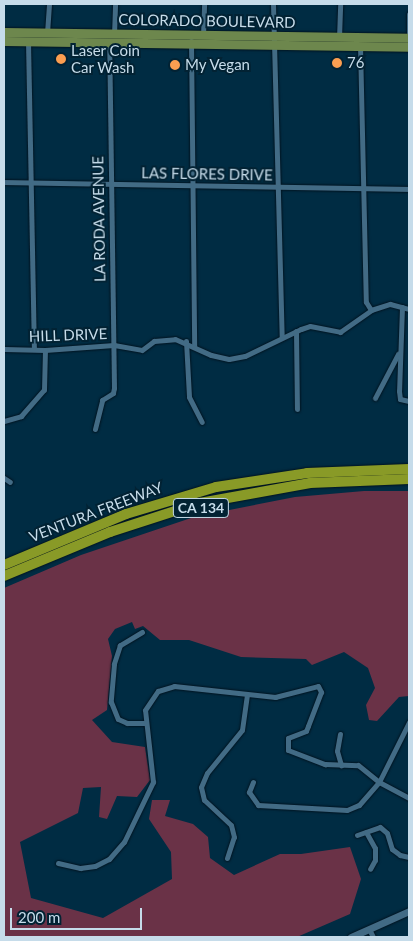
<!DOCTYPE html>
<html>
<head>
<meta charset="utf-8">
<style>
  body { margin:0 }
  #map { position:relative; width:413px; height:941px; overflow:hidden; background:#002c43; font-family:Lato,sans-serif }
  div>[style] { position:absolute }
  .green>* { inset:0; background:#6a3247 }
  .roads { filter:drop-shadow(0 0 1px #01131f) drop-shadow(0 0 1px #01131f) }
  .minor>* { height:5px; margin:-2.5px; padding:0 2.5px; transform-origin:2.5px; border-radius:2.5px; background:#426b85 }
  .tertiary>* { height:7px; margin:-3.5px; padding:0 3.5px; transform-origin:3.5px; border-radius:3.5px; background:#426b85 }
  .primary>* { height:9px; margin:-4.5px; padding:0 4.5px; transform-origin:4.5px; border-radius:4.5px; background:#6d874d }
  .motorway>* { height:10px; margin:-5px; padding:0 5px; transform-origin:5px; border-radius:5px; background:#899a27 }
  .dots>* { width:14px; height:14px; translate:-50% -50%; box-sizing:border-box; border:2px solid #022233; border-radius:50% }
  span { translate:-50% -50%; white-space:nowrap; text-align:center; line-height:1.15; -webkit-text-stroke:4px #022233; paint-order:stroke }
  .shield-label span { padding:1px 4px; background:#022233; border:1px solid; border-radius:4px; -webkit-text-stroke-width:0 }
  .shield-label { font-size:14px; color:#c6dcea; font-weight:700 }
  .street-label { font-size:15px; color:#c6dcea }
  .poi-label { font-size:15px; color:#c6dcea }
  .left { translate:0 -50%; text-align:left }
  .frame { position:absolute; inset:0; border:5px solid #c6dcea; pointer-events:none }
  .scale { position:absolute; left:10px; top:908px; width:132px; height:22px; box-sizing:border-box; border:2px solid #c6dcea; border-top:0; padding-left:6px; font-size:15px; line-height:18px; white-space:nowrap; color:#c6dcea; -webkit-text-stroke:4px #022233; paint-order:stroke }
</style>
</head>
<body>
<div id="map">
  <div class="green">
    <i style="clip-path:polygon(364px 491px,409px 491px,409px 696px,399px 697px,377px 721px,369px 720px,366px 705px,375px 688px,368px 668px,344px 652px,312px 665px,306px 659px,241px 657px,189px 640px,160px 640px,143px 626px,135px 629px,132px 622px,115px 629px,108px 639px,112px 656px,107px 710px,92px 720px,112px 742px,145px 747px,150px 780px,137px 797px,117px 796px,107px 819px,99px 817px,101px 787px,83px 788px,78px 813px,20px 842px,31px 898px,103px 918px,172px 879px,171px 852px,149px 819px,152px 800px,170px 800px,165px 816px,193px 824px,208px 837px,210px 858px,234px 875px,280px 854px,301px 854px,350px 847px,361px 879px,350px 914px,297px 937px,4px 937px,4px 588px,81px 555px,194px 517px,295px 497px)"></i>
  </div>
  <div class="roads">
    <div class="minor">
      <i style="left:273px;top:4px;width:333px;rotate:88.5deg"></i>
      <i style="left:47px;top:33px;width:29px;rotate:-86deg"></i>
      <i style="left:114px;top:35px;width:31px;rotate:-88deg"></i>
      <i style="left:203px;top:36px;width:32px;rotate:-88deg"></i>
      <i style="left:339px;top:38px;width:34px;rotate:-88deg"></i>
      <i style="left:409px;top:39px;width:25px;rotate:-90deg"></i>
      <i style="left:28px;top:41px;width:308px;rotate:88.9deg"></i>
      <i style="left:191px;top:41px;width:305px;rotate:89.4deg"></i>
      <i style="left:360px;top:45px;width:257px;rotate:88.7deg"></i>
      <i style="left:366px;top:302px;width:9px;rotate:58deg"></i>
      <i style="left:4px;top:182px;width:405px;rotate:1deg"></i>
      <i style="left:402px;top:307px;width:84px;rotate:92deg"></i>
      <i style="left:399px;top:391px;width:8px;rotate:83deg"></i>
      <i style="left:400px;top:399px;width:9px;rotate:13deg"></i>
      <i style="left:296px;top:331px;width:78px;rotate:89.3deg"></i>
      <i style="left:186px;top:341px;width:56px;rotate:86.9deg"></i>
      <i style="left:189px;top:397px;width:28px;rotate:63deg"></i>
      <i style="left:4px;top:349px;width:41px;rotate:1.4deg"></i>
      <i style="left:45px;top:350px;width:69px;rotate:-4.1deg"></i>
      <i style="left:114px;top:345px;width:28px;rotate:10deg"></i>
      <i style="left:142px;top:350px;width:15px;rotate:-37deg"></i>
      <i style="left:154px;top:341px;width:21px;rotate:-5deg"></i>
      <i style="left:175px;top:339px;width:39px;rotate:24deg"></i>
      <i style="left:211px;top:355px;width:18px;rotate:13deg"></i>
      <i style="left:229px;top:359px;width:16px;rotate:-11deg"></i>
      <i style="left:245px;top:356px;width:62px;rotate:-25.7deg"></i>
      <i style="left:301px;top:329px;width:9px;rotate:-18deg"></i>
      <i style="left:310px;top:326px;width:31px;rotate:11deg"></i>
      <i style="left:340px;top:332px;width:38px;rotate:-35deg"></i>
      <i style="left:371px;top:310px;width:20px;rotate:-18deg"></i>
      <i style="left:390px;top:304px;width:20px;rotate:15deg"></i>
      <i style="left:375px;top:398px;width:50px;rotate:-62.4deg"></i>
      <i style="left:4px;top:421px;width:18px;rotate:-16deg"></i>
      <i style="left:21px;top:416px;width:35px;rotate:-49deg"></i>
      <i style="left:44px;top:390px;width:40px;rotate:-88.6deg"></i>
      <i style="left:95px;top:429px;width:30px;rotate:-76deg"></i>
      <i style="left:102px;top:400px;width:13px;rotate:-32deg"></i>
      <i style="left:113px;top:393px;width:5px;rotate:-79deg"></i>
      <i style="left:114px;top:388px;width:346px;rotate:-90.8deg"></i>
      <i style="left:4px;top:478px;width:7px;rotate:34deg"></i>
      <i style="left:142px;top:632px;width:26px;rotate:149deg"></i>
      <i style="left:120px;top:645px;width:20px;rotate:108deg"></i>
      <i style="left:114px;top:664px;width:38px;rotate:95deg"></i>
      <i style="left:111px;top:702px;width:18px;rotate:68deg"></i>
      <i style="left:118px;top:719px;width:10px;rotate:24deg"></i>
      <i style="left:127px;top:723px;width:18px"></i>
      <i style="left:340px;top:734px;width:17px;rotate:100deg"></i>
      <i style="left:337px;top:751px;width:15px;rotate:74deg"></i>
      <i style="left:253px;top:782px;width:11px;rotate:112deg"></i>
      <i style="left:249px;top:792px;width:16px;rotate:55deg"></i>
      <i style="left:258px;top:805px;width:89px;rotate:3.2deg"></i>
      <i style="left:347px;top:810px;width:13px;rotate:-23deg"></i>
      <i style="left:359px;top:805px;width:30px;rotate:-49deg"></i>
      <i style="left:379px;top:782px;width:67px;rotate:-63.4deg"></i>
      <i style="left:366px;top:832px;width:18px;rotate:61deg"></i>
      <i style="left:375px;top:848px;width:12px;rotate:90deg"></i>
      <i style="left:375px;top:860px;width:10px;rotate:119deg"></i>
      <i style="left:357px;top:835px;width:24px;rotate:-19deg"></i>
      <i style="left:380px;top:827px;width:9px;rotate:41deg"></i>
      <i style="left:387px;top:833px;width:17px;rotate:73deg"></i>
      <i style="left:392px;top:849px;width:10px;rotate:37deg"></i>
      <i style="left:400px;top:855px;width:9px;rotate:13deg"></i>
      <i style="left:227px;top:858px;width:22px;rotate:-72deg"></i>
      <i style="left:234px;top:837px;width:12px;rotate:-104deg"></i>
      <i style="left:231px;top:825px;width:37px;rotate:-137deg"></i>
      <i style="left:204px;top:800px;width:13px;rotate:-103deg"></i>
      <i style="left:201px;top:787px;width:15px;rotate:-67deg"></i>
      <i style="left:207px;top:773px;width:55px;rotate:-50.9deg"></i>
      <i style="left:242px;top:730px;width:36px;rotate:-82deg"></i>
      <i style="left:58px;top:863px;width:23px;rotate:13deg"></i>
      <i style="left:80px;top:868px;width:15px;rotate:-8deg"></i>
      <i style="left:95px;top:866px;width:16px;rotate:-27deg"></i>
      <i style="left:109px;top:859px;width:23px;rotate:-49deg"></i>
      <i style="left:124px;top:842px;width:67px;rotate:-64.2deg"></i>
      <i style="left:153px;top:782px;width:72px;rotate:-96.3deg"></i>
      <i style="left:145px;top:710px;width:23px;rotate:-56deg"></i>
      <i style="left:158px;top:691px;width:17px;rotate:-17deg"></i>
      <i style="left:174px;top:686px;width:102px;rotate:6.2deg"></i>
      <i style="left:275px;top:697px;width:44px;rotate:-14.3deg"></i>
      <i style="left:318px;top:686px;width:7px;rotate:63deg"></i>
      <i style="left:321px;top:692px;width:36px;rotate:111deg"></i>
      <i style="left:308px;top:726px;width:5px;rotate:112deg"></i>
      <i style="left:306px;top:731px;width:19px;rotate:159deg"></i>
      <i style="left:288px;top:738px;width:12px;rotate:90deg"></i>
      <i style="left:288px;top:750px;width:40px;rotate:21deg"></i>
      <i style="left:325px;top:764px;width:33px;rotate:2deg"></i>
      <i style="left:358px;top:765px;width:27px;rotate:39deg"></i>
      <i style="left:379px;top:782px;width:34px;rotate:28deg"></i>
      <i style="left:369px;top:929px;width:9px;rotate:63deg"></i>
    </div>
    <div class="tertiary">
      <i style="left:351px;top:937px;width:64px;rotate:-24.1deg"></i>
    </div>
    <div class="primary">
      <i style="left:4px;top:32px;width:405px;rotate:0.8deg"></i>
      <i style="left:4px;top:41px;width:405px;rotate:0.8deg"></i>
    </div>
    <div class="motorway">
      <i style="left:4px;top:565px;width:132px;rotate:-22.7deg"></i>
      <i style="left:126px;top:514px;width:94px;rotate:-16.7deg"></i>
      <i style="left:216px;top:487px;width:92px;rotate:-8.7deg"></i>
      <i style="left:307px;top:473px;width:102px;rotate:-2.2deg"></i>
      <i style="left:4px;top:576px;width:115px;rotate:-22.5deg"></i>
      <i style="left:110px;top:532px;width:95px;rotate:-17.9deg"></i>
      <i style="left:200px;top:503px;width:112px;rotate:-10.3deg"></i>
      <i style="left:310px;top:483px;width:99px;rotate:-2.3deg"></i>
    </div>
  </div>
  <div class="dots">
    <i style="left:61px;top:59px;background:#fb9e51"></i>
    <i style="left:337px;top:63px;background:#fb9e51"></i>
    <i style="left:175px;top:65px;background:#fb9e51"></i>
  </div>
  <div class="shield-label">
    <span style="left:201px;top:508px">CA 134</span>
  </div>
  <div class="street-label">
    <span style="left:207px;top:21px;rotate:1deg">COLORADO BOULEVARD</span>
    <span style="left:207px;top:174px;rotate:1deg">LAS FLORES DRIVE</span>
    <span style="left:99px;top:219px;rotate:-91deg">LA RODA AVENUE</span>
    <span style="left:68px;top:335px;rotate:-2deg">HILL DRIVE</span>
    <span style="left:96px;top:512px;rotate:-21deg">VENTURA FREEWAY</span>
  </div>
  <div class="poi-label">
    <span class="left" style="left:71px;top:59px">Laser Coin<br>Car Wash</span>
    <span class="left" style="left:347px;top:63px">76</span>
    <span class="left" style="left:185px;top:65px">My Vegan</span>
  </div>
  <div class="frame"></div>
  <div class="scale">200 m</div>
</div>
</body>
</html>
